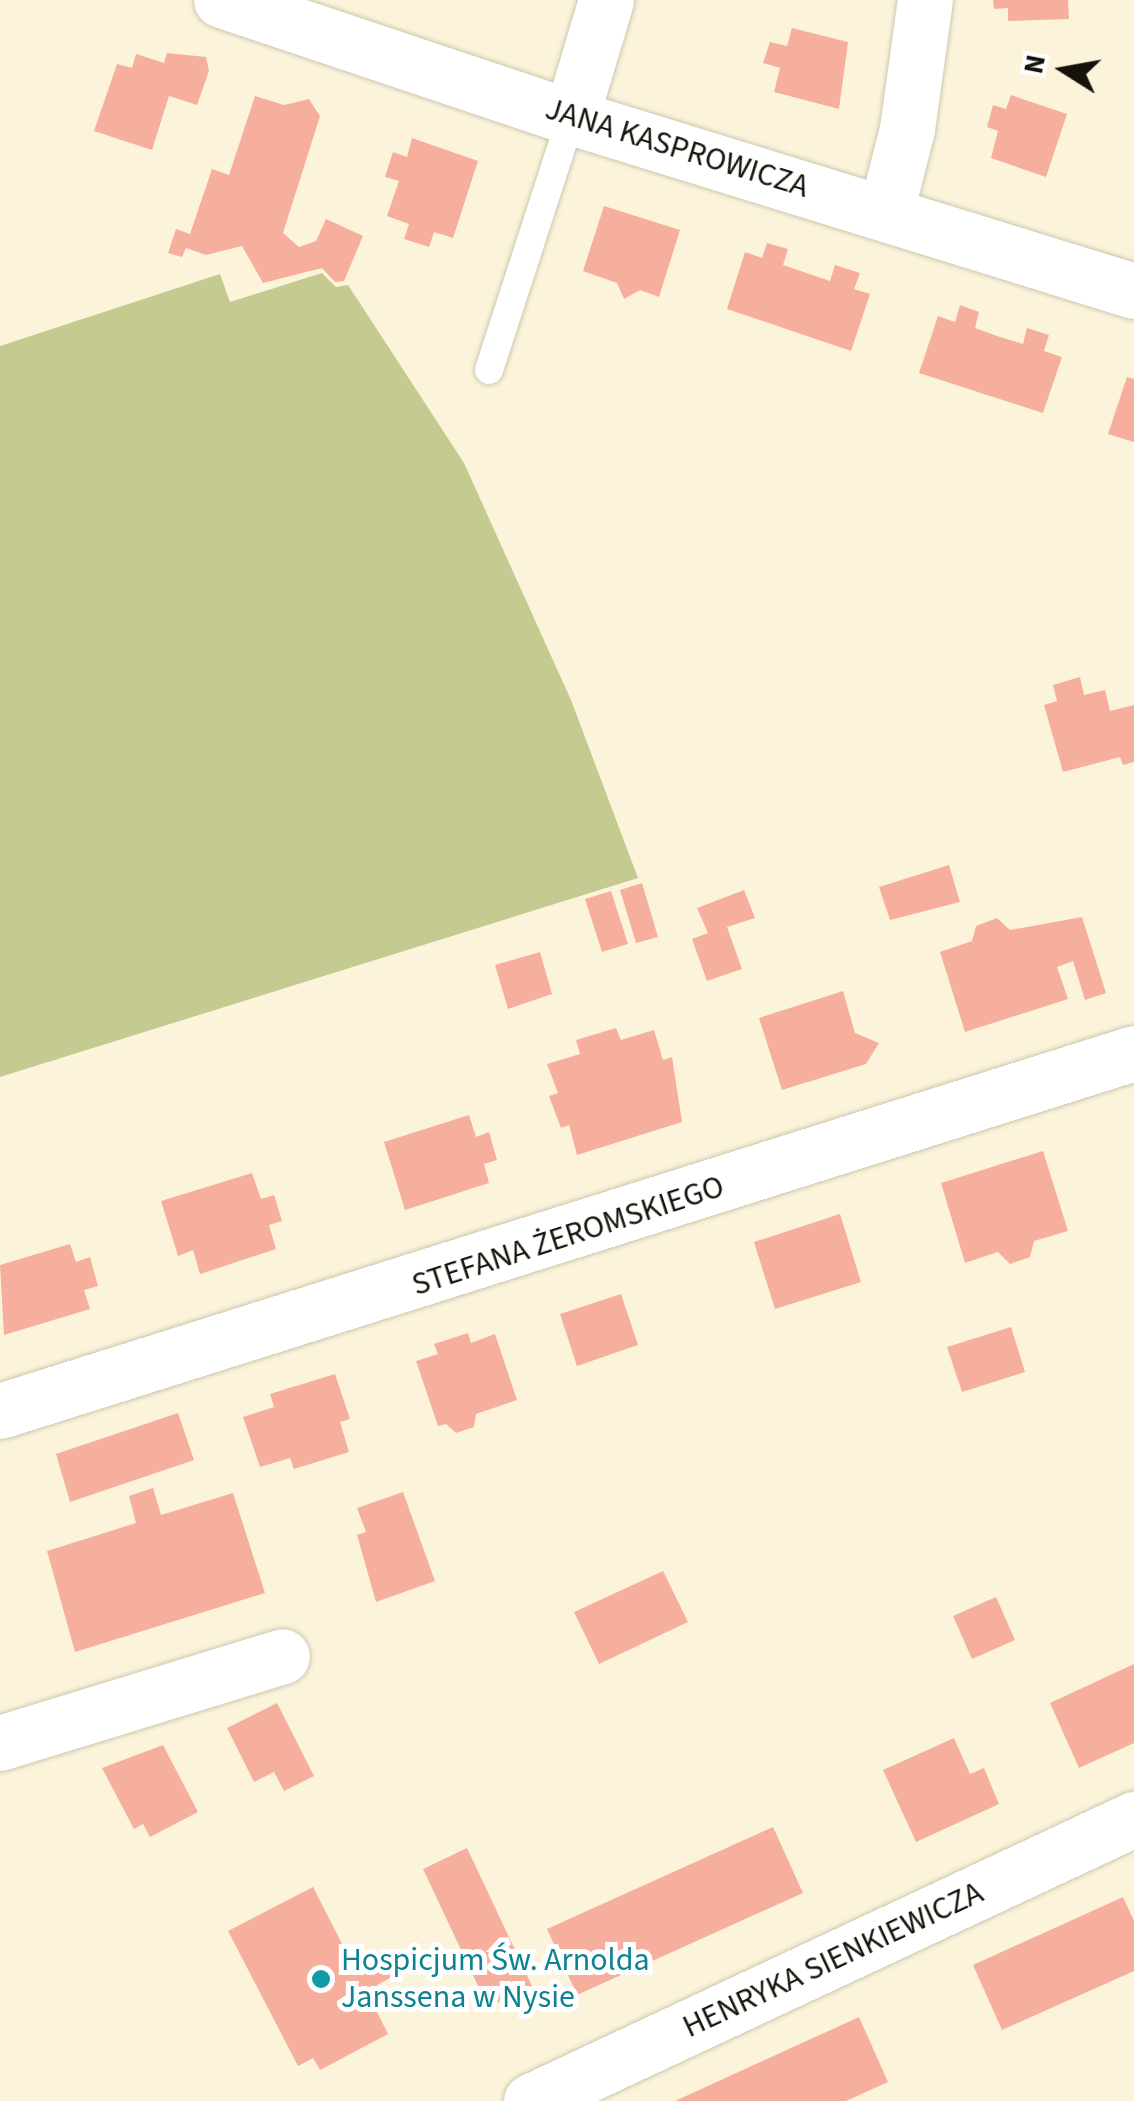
<!DOCTYPE html>
<html>
<head>
<meta charset="utf-8">
<style>
  body { margin:0 }
  #map { position:relative; width:1134px; height:2101px; overflow:hidden; background:#fbf4db; font-family:"Source Sans 3",sans-serif }
  div>[style] { position:absolute }
  .green>* { inset:0; background:#c5ca90 }
  .building>* { inset:0; background:#f6af9d }
  .roads { filter:drop-shadow(0 0 2px #cdc7ae) drop-shadow(0 0 2px #cdc7ae) }
  .service>* { height:28px; margin:-14px; padding:0 14px; transform-origin:14px; border-radius:14px; background:#fff }
  .minor>* { height:55px; margin:-27.5px; padding:0 27.5px; transform-origin:27.5px; border-radius:27.5px; background:#fff }
  .dots>* { width:28px; height:28px; translate:-50% -50%; box-sizing:border-box; border:5px solid #fff; border-radius:50% }
  span { translate:-50% -50%; white-space:nowrap; text-align:center; line-height:1.15; -webkit-text-stroke:10px #fff; paint-order:stroke }
  .street-label { font-size:32px; color:#16130b }
  .culture-label { font-size:32px; color:#0d838f }
  .left { translate:0 -50%; text-align:left }
  .north { position:absolute; left:1014px; top:20px; width:100px; height:100px; -webkit-text-stroke:8px #fff; paint-order:stroke; rotate:281deg; font-size:28px; font-weight:700; line-height:40px; text-align:center; color:#16130b }
  .north::after { content:''; display:block; margin:auto; width:35px; height:45px; background:#16130b; clip-path:polygon(50% 0,100% 100%,50% 72%,0 100%) }
</style>
</head>
<body>
<div id="map">
  <div class="green">
    <i style="clip-path:polygon(322px 273px,336px 287px,348px 285px,464px 463px,571px 700px,638px 878px,0 1077px,0 346px,220px 274px,230px 302px)"></i>
  </div>
  <div class="building">
    <i style="clip-path:polygon(993px 0,1068px 0,1069px 19px,1008px 21px,1008px 8px,994px 9px)"></i>
    <i style="clip-path:polygon(792px 28px,848px 42px,839px 109px,774px 92px,780px 68px,763px 63px,770px 42px,787px 46px)"></i>
    <i style="clip-path:polygon(167px 53px,206px 57px,209px 71px,197px 105px,169px 96px,152px 150px,94px 131px,117px 64px,132px 68px,136px 54px,164px 63px)"></i>
    <i style="clip-path:polygon(1011px 95px,1067px 114px,1046px 177px,991px 158px,998px 131px,987px 127px,993px 105px,1006px 109px)"></i>
    <i style="clip-path:polygon(255px 96px,284px 105px,309px 99px,320px 116px,283px 233px,299px 247px,316px 241px,326px 219px,363px 236px,344px 281px,335px 282px,322px 268px,263px 283px,242px 246px,206px 255px,186px 248px,182px 257px,168px 253px,176px 229px,190px 234px,212px 169px,229px 175px)"></i>
    <i style="clip-path:polygon(412px 138px,478px 161px,453px 238px,434px 232px,429px 247px,404px 239px,409px 224px,387px 216px,399px 181px,385px 177px,393px 152px,407px 157px)"></i>
    <i style="clip-path:polygon(604px 206px,680px 230px,659px 297px,640px 290px,624px 299px,617px 283px,583px 271px)"></i>
    <i style="clip-path:polygon(767px 243px,788px 249px,783px 265px,830px 281px,835px 265px,860px 273px,854px 289px,870px 294px,851px 351px,727px 309px,745px 252px,762px 258px)"></i>
    <i style="clip-path:polygon(960px 305px,979px 312px,975px 328px,1000px 337px,1023px 344px,1027px 328px,1049px 335px,1044px 351px,1062px 357px,1043px 413px,919px 373px,938px 316px,955px 322px)"></i>
    <i style="clip-path:polygon(1127px 377px,1134px 379px,1134px 442px,1108px 434px)"></i>
    <i style="clip-path:polygon(1080px 677px,1084px 695px,1105px 690px,1110px 711px,1134px 705px,1134px 762px,1123px 765px,1120px 757px,1063px 772px,1044px 705px,1057px 701px,1053px 685px)"></i>
    <i style="clip-path:polygon(949px 865px,960px 902px,890px 920px,879px 887px)"></i>
    <i style="clip-path:polygon(642px 883px,658px 937px,636px 943px,620px 890px)"></i>
    <i style="clip-path:polygon(744px 890px,755px 918px,727px 927px,742px 969px,707px 981px,692px 939px,708px 933px,697px 908px)"></i>
    <i style="clip-path:polygon(611px 891px,628px 944px,602px 952px,585px 899px)"></i>
    <i style="clip-path:polygon(1082px 917px,1106px 993px,1085px 1000px,1073px 961px,1057px 967px,1068px 999px,965px 1032px,940px 952px,972px 941px,976px 926px,997px 918px,1010px 930px)"></i>
    <i style="clip-path:polygon(540px 952px,552px 994px,508px 1009px,495px 965px)"></i>
    <i style="clip-path:polygon(843px 991px,855px 1033px,879px 1043px,866px 1064px,782px 1090px,759px 1018px)"></i>
    <i style="clip-path:polygon(616px 1028px,621px 1040px,654px 1030px,663px 1060px,672px 1057px,682px 1122px,577px 1155px,569px 1125px,561px 1128px,549px 1096px,558px 1093px,547px 1064px,580px 1054px,576px 1040px)"></i>
    <i style="clip-path:polygon(469px 1115px,476px 1137px,489px 1132px,497px 1160px,484px 1164px,489px 1183px,405px 1210px,384px 1142px)"></i>
    <i style="clip-path:polygon(1043px 1151px,1068px 1231px,1034px 1241px,1030px 1257px,1010px 1264px,998px 1252px,965px 1263px,941px 1183px)"></i>
    <i style="clip-path:polygon(252px 1173px,261px 1199px,274px 1195px,282px 1221px,269px 1225px,276px 1249px,200px 1274px,193px 1250px,178px 1256px,161px 1201px)"></i>
    <i style="clip-path:polygon(840px 1214px,861px 1282px,775px 1309px,754px 1242px)"></i>
    <i style="clip-path:polygon(70px 1244px,76px 1262px,90px 1257px,98px 1286px,84px 1290px,90px 1309px,4px 1335px,0 1265px)"></i>
    <i style="clip-path:polygon(621px 1294px,638px 1345px,577px 1366px,560px 1314px)"></i>
    <i style="clip-path:polygon(1011px 1327px,1025px 1372px,962px 1392px,947px 1347px)"></i>
    <i style="clip-path:polygon(468px 1333px,471px 1343px,495px 1334px,517px 1400px,476px 1414px,474px 1427px,456px 1433px,446px 1424px,438px 1426px,416px 1361px,438px 1354px,434px 1344px)"></i>
    <i style="clip-path:polygon(335px 1374px,350px 1419px,340px 1422px,349px 1452px,294px 1469px,290px 1458px,260px 1467px,243px 1417px,274px 1407px,270px 1394px)"></i>
    <i style="clip-path:polygon(178px 1413px,194px 1460px,70px 1502px,56px 1454px)"></i>
    <i style="clip-path:polygon(153px 1488px,161px 1515px,233px 1493px,265px 1593px,75px 1652px,47px 1551px,136px 1523px,129px 1496px)"></i>
    <i style="clip-path:polygon(403px 1492px,435px 1581px,376px 1602px,357px 1535px,366px 1532px,357px 1508px)"></i>
    <i style="clip-path:polygon(663px 1571px,688px 1622px,599px 1664px,574px 1612px)"></i>
    <i style="clip-path:polygon(996px 1597px,1015px 1640px,972px 1659px,953px 1616px)"></i>
    <i style="clip-path:polygon(1134px 1664px,1134px 1743px,1079px 1768px,1050px 1703px)"></i>
    <i style="clip-path:polygon(277px 1703px,314px 1776px,284px 1791px,274px 1772px,254px 1782px,227px 1728px)"></i>
    <i style="clip-path:polygon(954px 1738px,970px 1774px,984px 1768px,999px 1804px,916px 1842px,883px 1770px)"></i>
    <i style="clip-path:polygon(163px 1745px,198px 1812px,150px 1837px,143px 1824px,134px 1829px,102px 1768px)"></i>
    <i style="clip-path:polygon(773px 1827px,803px 1893px,577px 1995px,547px 1929px)"></i>
    <i style="clip-path:polygon(467px 1848px,532px 1986px,488px 2007px,423px 1869px)"></i>
    <i style="clip-path:polygon(313px 1887px,357px 1973px,392px 1955px,401px 1972px,377px 1985px,388px 2006px,377px 2012px,388px 2034px,320px 2070px,313px 2058px,298px 2066px,228px 1931px)"></i>
    <i style="clip-path:polygon(1123px 1897px,1134px 1921px,1134px 1971px,1002px 2030px,973px 1965px)"></i>
    <i style="clip-path:polygon(859px 2017px,888px 2082px,846px 2101px,675px 2101px)"></i>
  </div>
  <div class="roads">
    <div class="service">
      <i style="left:489px;top:370px;width:266px;rotate:-72deg"></i>
    </div>
    <div class="minor">
      <i style="left:221px;top:0;width:369px;rotate:18.5deg"></i>
      <i style="left:571px;top:117px;width:589px;rotate:17.17deg"></i>
      <i style="left:571px;top:117px;width:122px;rotate:-73.3deg"></i>
      <i style="left:886px;top:211px;width:85px;rotate:-75.6deg"></i>
      <i style="left:907px;top:129px;width:130px;rotate:-82.1deg"></i>
      <i style="left:0;top:1411px;width:1189px;rotate:-17.52deg"></i>
      <i style="left:0;top:1743px;width:295px;rotate:-17.1deg"></i>
      <i style="left:531px;top:2101px;width:666px;rotate:-25.06deg"></i>
    </div>
  </div>
  <div class="dots">
    <i style="left:321px;top:1979px;background:#0f9aa8"></i>
  </div>
  <div class="street-label">
    <span style="left:677px;top:148px;rotate:17deg">JANA KASPROWICZA</span>
    <span style="left:568px;top:1236px;rotate:-18deg">STEFANA ŻEROMSKIEGO</span>
    <span style="left:833px;top:1960px;rotate:-25deg">HENRYKA SIENKIEWICZA</span>
  </div>
  <div class="culture-label">
    <span class="left" style="left:341px;top:1979px">Hospicjum Św. Arnolda<br>Janssena w Nysie</span>
  </div>
  <div class="north">N</div>
</div>
</body>
</html>
